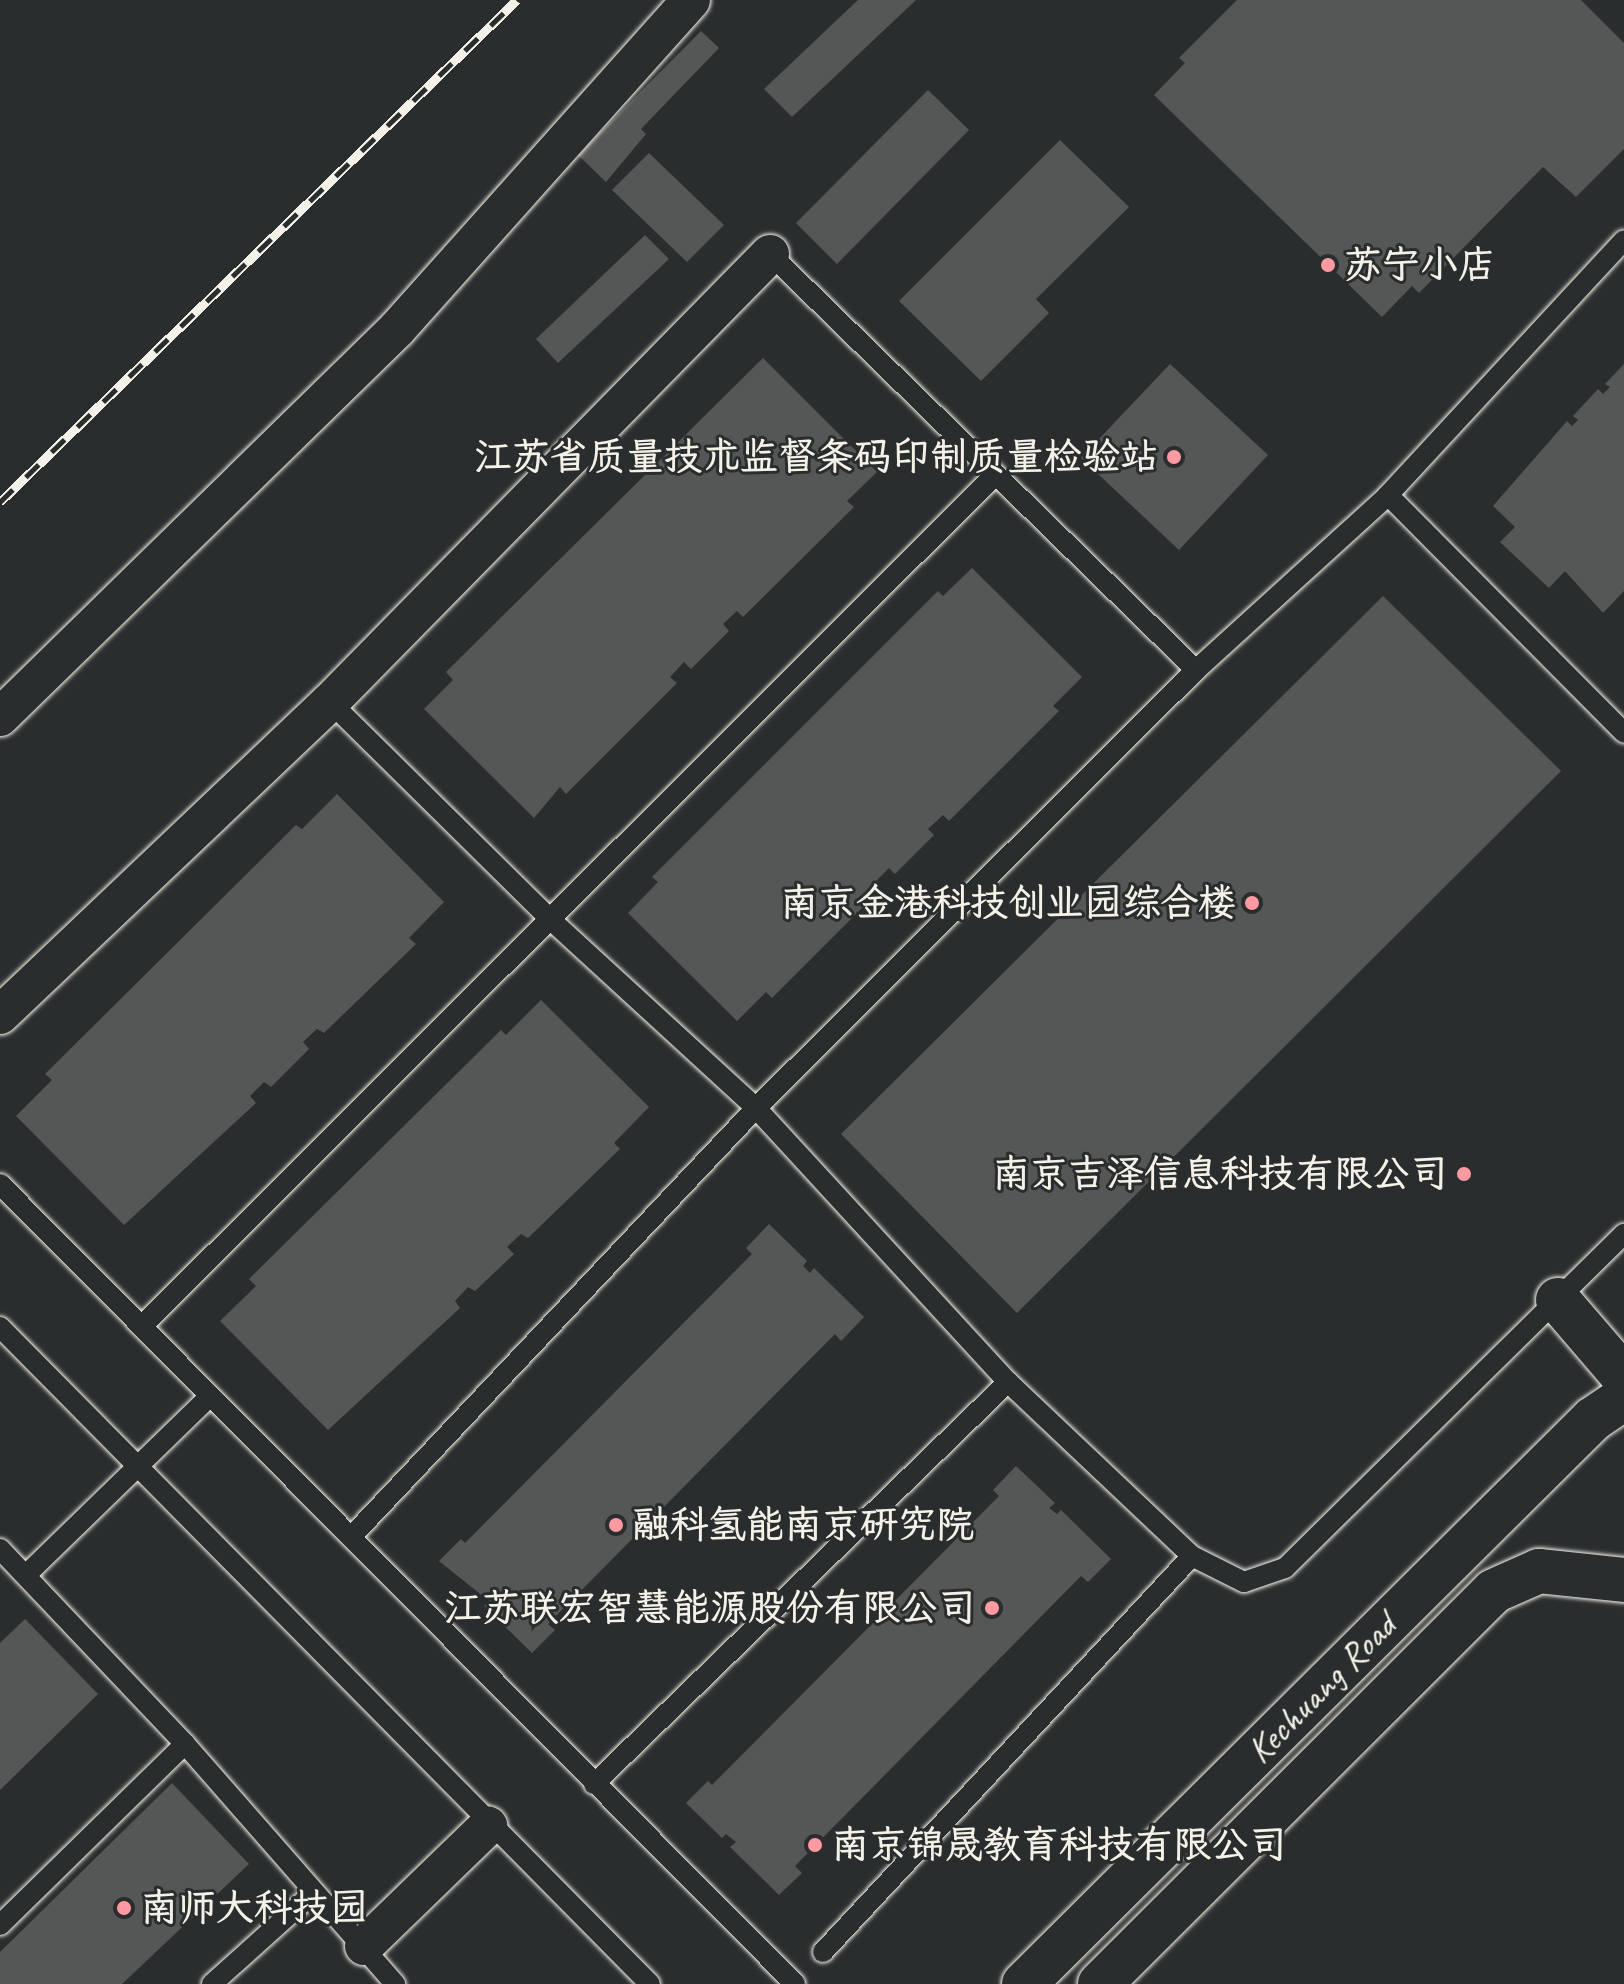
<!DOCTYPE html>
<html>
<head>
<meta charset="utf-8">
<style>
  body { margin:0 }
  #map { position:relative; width:1624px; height:1984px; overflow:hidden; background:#2a2d2e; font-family:Caveat,"LXGW WenKai TC",sans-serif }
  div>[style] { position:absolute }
  .building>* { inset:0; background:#555756 }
  .roads { filter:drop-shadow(0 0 2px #f4f1e8) drop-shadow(0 0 2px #f4f1e8) }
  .service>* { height:20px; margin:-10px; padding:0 10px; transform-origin:10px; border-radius:10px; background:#2a2d2e }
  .minor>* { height:38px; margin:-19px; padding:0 19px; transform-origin:19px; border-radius:19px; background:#2a2d2e }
  .tertiary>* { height:44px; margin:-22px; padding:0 22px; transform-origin:22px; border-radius:22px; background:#2a2d2e }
  .rail>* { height:9px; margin-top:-4.5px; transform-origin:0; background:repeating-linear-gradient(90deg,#2a2d2e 0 18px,#f4f1e8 0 36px); box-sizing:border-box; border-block:2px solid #f4f1e8 }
  .dots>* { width:22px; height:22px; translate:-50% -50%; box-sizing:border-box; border:4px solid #2a2d2e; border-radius:50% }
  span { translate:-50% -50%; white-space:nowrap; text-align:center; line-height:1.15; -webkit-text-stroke:6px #2a2d2e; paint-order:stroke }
  .poi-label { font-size:38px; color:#f4f1e8; font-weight:700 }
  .left { translate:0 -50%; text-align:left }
  .right { translate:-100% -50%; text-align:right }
  .street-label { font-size:38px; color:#f4f1e8 }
</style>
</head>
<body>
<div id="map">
  <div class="building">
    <i style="clip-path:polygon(858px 0,916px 0,792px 117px,764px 89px)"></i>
    <i style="clip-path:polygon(1237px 0,1581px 0,1624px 43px,1624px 149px,1576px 197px,1543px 167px,1419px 293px,1412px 286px,1382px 317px,1154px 95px,1185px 63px,1179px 58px)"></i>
    <i style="clip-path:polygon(701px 31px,719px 48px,641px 129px,646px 134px,606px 182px,578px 155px)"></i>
    <i style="clip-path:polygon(928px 90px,969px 130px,837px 264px,796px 223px)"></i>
    <i style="clip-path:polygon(1060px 140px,1129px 207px,1036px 299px,1049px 313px,981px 381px,899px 301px)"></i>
    <i style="clip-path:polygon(649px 153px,724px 225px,687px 262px,612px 190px)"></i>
    <i style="clip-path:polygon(645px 235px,669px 259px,558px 363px,536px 339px)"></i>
    <i style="clip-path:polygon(763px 358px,877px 472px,847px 501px,854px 507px,743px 617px,737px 611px,723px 624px,729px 631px,691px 669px,684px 662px,670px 677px,677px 683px,566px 794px,560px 787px,534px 818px,424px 709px,453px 680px,446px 672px)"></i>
    <i style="clip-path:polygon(1170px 364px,1268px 455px,1179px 550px,1081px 458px)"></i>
    <i style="clip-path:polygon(1624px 364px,1624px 591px,1603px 613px,1565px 571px,1549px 588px,1500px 542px,1515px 527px,1493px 506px,1567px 421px,1572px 426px,1578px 420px,1573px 416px,1598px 389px,1603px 394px,1610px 387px,1605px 384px)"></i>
    <i style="clip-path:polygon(972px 568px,1082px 677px,1053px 706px,1059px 711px,949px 821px,943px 815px,928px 829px,934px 835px,895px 874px,889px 868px,875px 882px,881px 889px,772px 998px,766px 992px,737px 1021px,628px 913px,658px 882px,652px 877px,938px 591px,943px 596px)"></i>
    <i style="clip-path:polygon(1383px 596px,1561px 771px,1017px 1313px,841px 1134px)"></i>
    <i style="clip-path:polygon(337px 794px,444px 902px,409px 938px,416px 944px,324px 1033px,317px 1029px,303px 1042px,309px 1049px,271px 1087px,264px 1082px,250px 1096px,256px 1103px,124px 1225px,16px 1116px,52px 1080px,45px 1074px,296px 825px,302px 829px)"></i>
    <i style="clip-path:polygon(541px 1000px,649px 1107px,614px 1143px,620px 1149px,528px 1238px,521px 1234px,507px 1247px,514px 1254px,475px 1291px,468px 1287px,455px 1301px,460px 1308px,328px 1430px,220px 1321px,256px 1286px,249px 1279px,501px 1030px,506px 1035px)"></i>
    <i style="clip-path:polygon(769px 1224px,807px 1261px,803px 1266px,810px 1273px,814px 1268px,864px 1317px,841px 1341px,835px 1334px,548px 1624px,555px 1630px,532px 1653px,484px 1606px,489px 1601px,439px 1561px,461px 1539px,465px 1543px,752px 1254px,746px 1248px)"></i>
    <i style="clip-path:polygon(1016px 1466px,1055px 1503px,1049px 1508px,1057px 1514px,1061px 1510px,1111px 1559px,1088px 1582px,1081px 1576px,795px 1866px,802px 1873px,779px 1895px,730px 1847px,736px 1842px,726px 1834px,722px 1838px,686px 1803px,708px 1781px,712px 1785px,999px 1496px,993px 1490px)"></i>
    <i style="clip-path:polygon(25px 1619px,98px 1694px,0 1790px,0 1643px)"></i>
    <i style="clip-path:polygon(172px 1783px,249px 1864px,122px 1984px,0 1984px,0 1952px)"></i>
  </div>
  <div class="roads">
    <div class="service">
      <i style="left:770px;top:254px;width:595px;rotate:44.32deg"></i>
      <i style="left:1388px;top:495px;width:335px;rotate:45.2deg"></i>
      <i style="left:330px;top:702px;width:312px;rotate:44.6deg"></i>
      <i style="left:552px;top:921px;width:277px;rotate:42.5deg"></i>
      <i style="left:756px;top:1108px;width:372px;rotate:47.4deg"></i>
      <i style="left:1008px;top:1382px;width:253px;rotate:43.4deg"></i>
      <i style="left:0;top:1184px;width:1128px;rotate:45.18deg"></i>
      <i style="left:142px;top:1326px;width:1202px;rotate:-44.93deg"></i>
      <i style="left:0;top:1327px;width:924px;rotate:45.31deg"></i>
      <i style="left:351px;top:1537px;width:590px;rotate:-46.65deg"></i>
      <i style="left:756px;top:1108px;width:621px;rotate:-44.87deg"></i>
      <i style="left:1196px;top:670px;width:260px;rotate:-42.3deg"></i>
      <i style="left:1388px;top:495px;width:347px;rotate:-47.2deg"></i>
      <i style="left:0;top:1549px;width:269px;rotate:46.5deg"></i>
      <i style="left:185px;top:1744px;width:319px;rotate:48.8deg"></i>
      <i style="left:26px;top:1575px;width:255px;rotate:-44.2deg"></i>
      <i style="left:594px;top:1784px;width:577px;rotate:-44.16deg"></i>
      <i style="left:0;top:1925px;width:259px;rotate:-44.4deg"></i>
      <i style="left:823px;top:1952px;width:541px;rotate:-47.02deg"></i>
      <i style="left:1192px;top:1556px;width:58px;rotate:26.6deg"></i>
      <i style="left:1244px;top:1582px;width:43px;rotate:-18.9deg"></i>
      <i style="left:1285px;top:1568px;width:476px;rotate:-44.6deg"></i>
      <i style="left:212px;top:1984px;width:137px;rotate:-42deg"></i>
    </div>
    <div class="minor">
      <i style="left:0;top:717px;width:555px;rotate:-44.34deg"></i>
      <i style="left:397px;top:329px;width:441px;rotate:-48.2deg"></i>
      <i style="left:0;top:1015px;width:455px;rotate:-43.5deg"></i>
      <i style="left:330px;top:702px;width:628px;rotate:-45.52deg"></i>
      <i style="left:364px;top:1946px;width:173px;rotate:-44.1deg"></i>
    </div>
    <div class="tertiary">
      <i style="left:1558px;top:1300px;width:101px;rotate:49.4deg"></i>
      <i style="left:1024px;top:1984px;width:802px;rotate:-44.8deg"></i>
      <i style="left:1593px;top:1419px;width:37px;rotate:-34deg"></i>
      <i style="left:1100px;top:1984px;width:556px;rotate:-44.93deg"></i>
      <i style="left:1494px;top:1591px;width:49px;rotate:-24deg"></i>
      <i style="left:1539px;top:1571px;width:85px;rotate:6deg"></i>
    </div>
  </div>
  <div class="rail">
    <i style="left:0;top:502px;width:721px;rotate:-44.16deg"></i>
  </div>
  <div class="dots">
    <i style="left:1328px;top:265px;background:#ff9aa2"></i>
    <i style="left:1174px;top:457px;background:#ff9aa2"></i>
    <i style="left:1252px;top:903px;background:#ff9aa2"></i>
    <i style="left:1464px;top:1174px;background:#ff9aa2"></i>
    <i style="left:616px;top:1525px;background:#ff9aa2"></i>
    <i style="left:992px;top:1608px;background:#ff9aa2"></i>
    <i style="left:815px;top:1845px;background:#ff9aa2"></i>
    <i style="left:124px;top:1908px;background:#ff9aa2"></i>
  </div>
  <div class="poi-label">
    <span class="left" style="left:1344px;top:265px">苏宁小店</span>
    <span class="right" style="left:1158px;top:457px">江苏省质量技术监督条码印制质量检验站</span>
    <span class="right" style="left:1236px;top:903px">南京金港科技创业园综合楼</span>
    <span class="right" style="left:1448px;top:1174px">南京吉泽信息科技有限公司</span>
    <span class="left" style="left:632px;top:1525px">融科氢能南京研究院</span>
    <span class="right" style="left:976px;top:1608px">江苏联宏智慧能源股份有限公司</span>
    <span class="left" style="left:831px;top:1845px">南京锦晟教育科技有限公司</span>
    <span class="left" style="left:140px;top:1908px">南师大科技园</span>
  </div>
  <div class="street-label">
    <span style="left:1321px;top:1688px;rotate:-45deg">Kechuang Road</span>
  </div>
</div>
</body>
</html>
